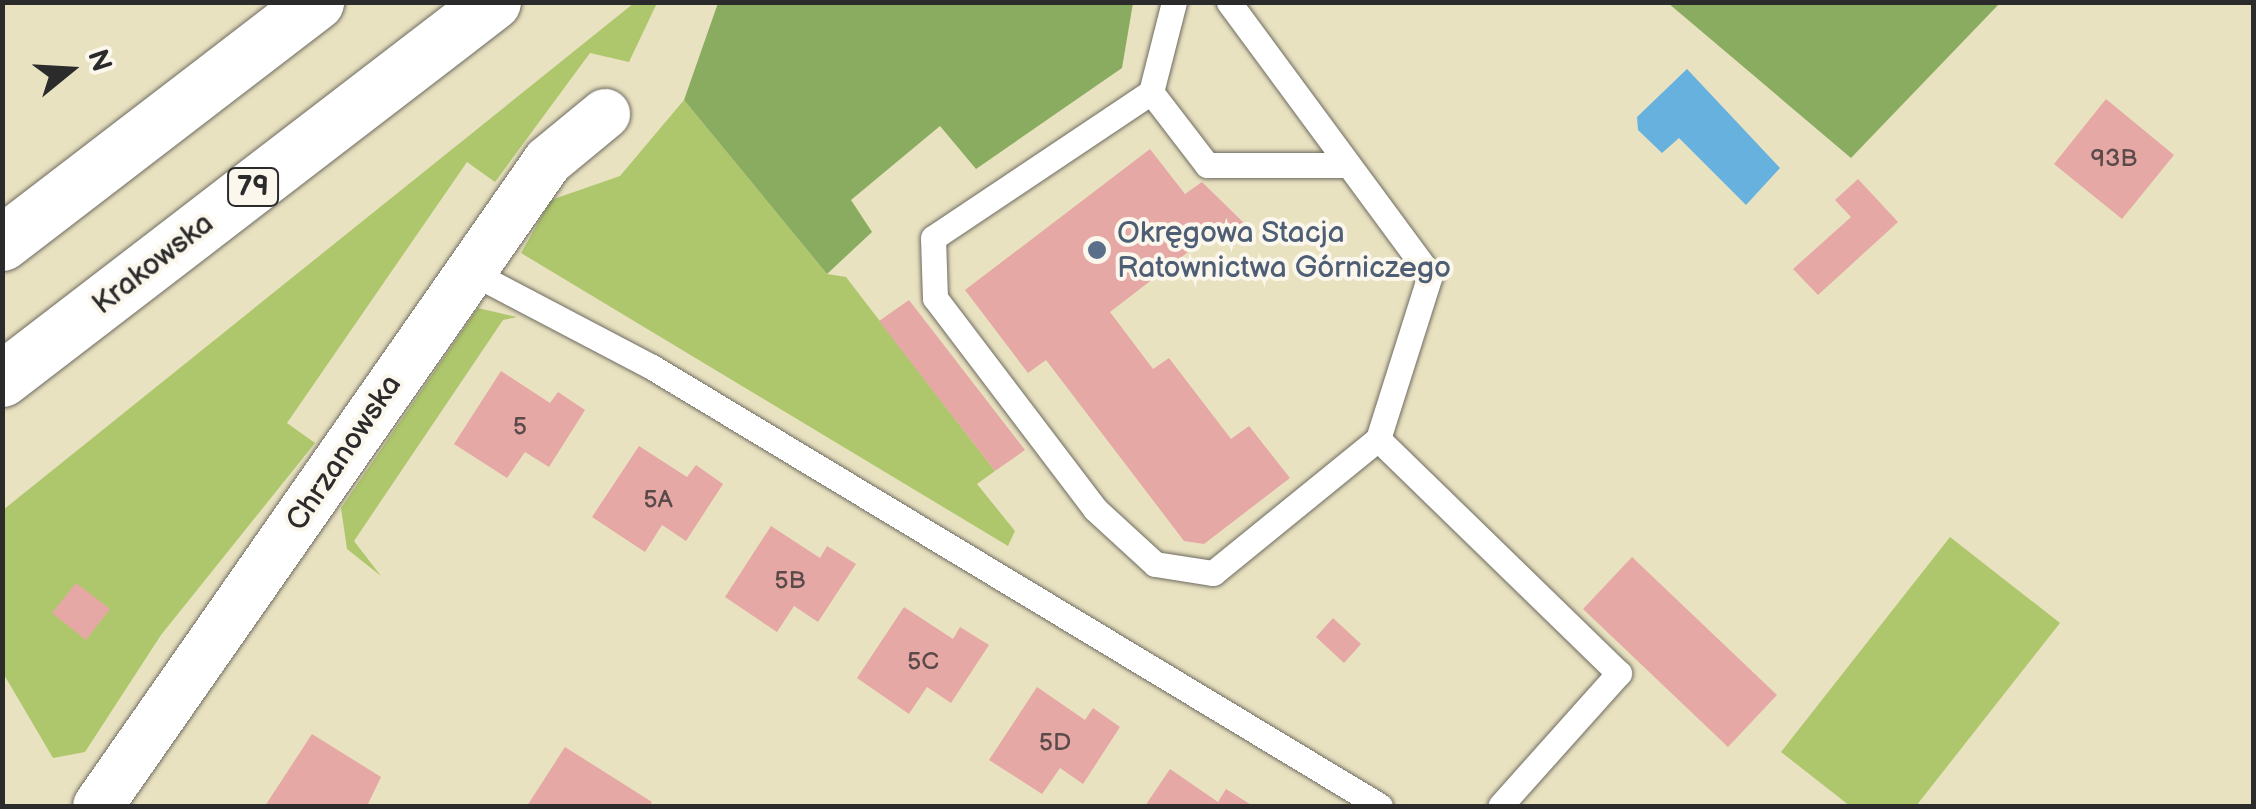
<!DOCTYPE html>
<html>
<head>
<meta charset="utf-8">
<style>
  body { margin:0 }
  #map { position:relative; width:2256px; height:809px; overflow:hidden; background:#e9e2c1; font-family:"Balsamiq Sans",sans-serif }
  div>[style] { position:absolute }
  .green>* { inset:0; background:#aec76c }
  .forest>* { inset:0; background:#8aac60 }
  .water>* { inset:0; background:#67b1df }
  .building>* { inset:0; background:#e6a8a5 }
  .roads { filter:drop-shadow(0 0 2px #6e6b60) drop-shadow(0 0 2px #6e6b60) }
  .lane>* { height:25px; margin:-12.5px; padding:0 12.5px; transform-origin:12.5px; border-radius:12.5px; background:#fff }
  .street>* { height:50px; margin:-25px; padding:0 25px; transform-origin:25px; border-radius:25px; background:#fff }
  .primary>* { height:55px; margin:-27.5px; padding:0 27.5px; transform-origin:27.5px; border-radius:27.5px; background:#fff }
  .dots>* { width:28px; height:28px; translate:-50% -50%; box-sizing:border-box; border:5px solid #fbf7ec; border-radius:50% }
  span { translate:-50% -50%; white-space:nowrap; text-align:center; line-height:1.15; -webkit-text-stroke:8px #fbf7ec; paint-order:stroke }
  .number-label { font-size:25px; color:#5a4a4a }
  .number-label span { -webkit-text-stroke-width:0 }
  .shield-label span { padding:2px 8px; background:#fbf7ec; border:2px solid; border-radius:8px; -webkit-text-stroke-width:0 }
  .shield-label { font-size:28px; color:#2b2b2b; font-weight:700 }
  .service-label { font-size:30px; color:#4e5e75 }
  .left { translate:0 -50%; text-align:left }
  .street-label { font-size:30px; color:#2b2b2b }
  .frame { position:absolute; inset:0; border:5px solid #2b2b2b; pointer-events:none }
  .north { position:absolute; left:20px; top:20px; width:100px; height:100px; -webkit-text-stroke:8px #fbf7ec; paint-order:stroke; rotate:72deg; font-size:28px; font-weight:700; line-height:40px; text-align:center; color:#2b2b2b }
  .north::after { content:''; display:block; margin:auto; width:35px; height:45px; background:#2b2b2b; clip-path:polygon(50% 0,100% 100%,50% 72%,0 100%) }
</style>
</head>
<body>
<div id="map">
  <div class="green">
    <i style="clip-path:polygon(634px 3px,657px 3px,629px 62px,590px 53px,495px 182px,467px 162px,287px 423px,315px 443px,161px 635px,85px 752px,53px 758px,3px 673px,3px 510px)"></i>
    <i style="clip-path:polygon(684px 100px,827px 274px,846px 277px,995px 471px,977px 484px,1015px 531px,1008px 546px,521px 253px,551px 200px,620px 176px)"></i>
    <i style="clip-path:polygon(478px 308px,517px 317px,503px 320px,354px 541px,381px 576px,347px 549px,341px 508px)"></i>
    <i style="clip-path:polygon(1950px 537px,2060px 623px,1916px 806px,1850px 806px,1781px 752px)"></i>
  </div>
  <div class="forest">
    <i style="clip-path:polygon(718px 3px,718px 2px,1133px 3px,1122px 68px,976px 169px,940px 126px,851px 200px,872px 232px,827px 274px,684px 100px)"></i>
    <i style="clip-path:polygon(1668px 3px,2000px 3px,1851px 158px)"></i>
  </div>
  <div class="water">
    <i style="clip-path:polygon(1687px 69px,1780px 168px,1746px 205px,1679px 138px,1662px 153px,1638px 130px,1637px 117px)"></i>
  </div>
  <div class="building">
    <i style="clip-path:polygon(2106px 99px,2174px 155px,2122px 219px,2054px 164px)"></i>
    <i style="clip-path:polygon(1150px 149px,1185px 194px,1202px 182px,1246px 225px,1222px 244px,1214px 232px,1110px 312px,1153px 369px,1169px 358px,1231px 439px,1249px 426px,1290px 478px,1204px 544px,1184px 541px,1046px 360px,1028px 373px,965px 290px)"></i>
    <i style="clip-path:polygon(1858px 179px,1898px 222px,1818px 295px,1793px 269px,1851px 217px,1835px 200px)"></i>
    <i style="clip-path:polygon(909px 300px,1025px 450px,995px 471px,879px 321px)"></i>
    <i style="clip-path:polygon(501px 371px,550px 403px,558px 392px,585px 410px,549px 467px,525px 452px,507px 478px,454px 444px)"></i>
    <i style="clip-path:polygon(639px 446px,687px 477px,696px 465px,723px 484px,686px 541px,662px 525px,645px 552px,592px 517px)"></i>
    <i style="clip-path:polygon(771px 526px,820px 558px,827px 546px,856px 564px,818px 622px,794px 606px,777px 632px,725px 597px)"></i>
    <i style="clip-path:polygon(1632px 557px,1777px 695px,1728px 747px,1583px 609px)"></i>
    <i style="clip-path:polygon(76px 583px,110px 609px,86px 640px,52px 613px)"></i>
    <i style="clip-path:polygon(904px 607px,953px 639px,960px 627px,989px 645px,951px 703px,927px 687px,909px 714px,857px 678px)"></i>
    <i style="clip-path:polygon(1333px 618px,1361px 644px,1344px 663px,1316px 637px)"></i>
    <i style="clip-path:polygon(1037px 687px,1085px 720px,1093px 708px,1120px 727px,1083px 784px,1060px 768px,1042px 794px,989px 760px)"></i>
    <i style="clip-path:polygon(312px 734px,381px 777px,367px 806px,265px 806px)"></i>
    <i style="clip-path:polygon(565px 747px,652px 802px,649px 806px,527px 806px)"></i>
    <i style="clip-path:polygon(1170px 769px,1218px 802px,1226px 789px,1253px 806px,1145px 806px)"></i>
  </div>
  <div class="roads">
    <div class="lane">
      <i style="left:1174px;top:2px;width:93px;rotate:104.3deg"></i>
      <i style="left:1151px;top:92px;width:262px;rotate:146.2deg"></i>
      <i style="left:933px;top:238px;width:60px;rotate:88.1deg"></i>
      <i style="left:935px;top:298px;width:265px;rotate:52.8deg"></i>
      <i style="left:1095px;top:509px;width:81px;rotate:42.5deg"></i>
      <i style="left:1155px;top:564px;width:59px;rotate:8.8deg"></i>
      <i style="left:1213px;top:573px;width:213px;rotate:-39.1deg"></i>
      <i style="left:1378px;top:439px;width:172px;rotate:-72.4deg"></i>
      <i style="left:1430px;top:275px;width:339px;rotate:-126.4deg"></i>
      <i style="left:1151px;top:92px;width:92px;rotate:52.5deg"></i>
      <i style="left:1207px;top:165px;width:139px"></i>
      <i style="left:469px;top:271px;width:207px;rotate:27.7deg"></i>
      <i style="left:652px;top:367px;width:850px;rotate:31.09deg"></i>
      <i style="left:1378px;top:439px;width:336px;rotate:44.2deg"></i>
      <i style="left:1619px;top:673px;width:178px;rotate:131.8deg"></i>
    </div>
    <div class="street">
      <i style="left:98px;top:806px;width:786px;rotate:-55.1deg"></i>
      <i style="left:548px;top:161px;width:74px;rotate:-39.5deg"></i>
    </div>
    <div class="primary">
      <i style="left:2px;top:243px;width:396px;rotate:-37.5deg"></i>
      <i style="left:2px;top:379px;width:619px;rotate:-37.52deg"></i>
    </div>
  </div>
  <div class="dots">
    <i style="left:1097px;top:250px;background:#5c6f8a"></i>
  </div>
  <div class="number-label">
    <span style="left:2114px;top:159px">93B</span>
    <span style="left:520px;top:427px">5</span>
    <span style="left:658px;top:500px">5A</span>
    <span style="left:790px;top:581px">5B</span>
    <span style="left:923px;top:662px">5C</span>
    <span style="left:1055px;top:743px">5D</span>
  </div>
  <div class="shield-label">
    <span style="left:253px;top:187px">79</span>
  </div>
  <div class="service-label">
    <span class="left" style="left:1117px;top:250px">Okręgowa Stacja<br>Ratownictwa Górniczego</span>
  </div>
  <div class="street-label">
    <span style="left:153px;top:264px;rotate:-38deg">Krakowska</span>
    <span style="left:344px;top:453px;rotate:-56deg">Chrzanowska</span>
  </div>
  <div class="frame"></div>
  <div class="north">N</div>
</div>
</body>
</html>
